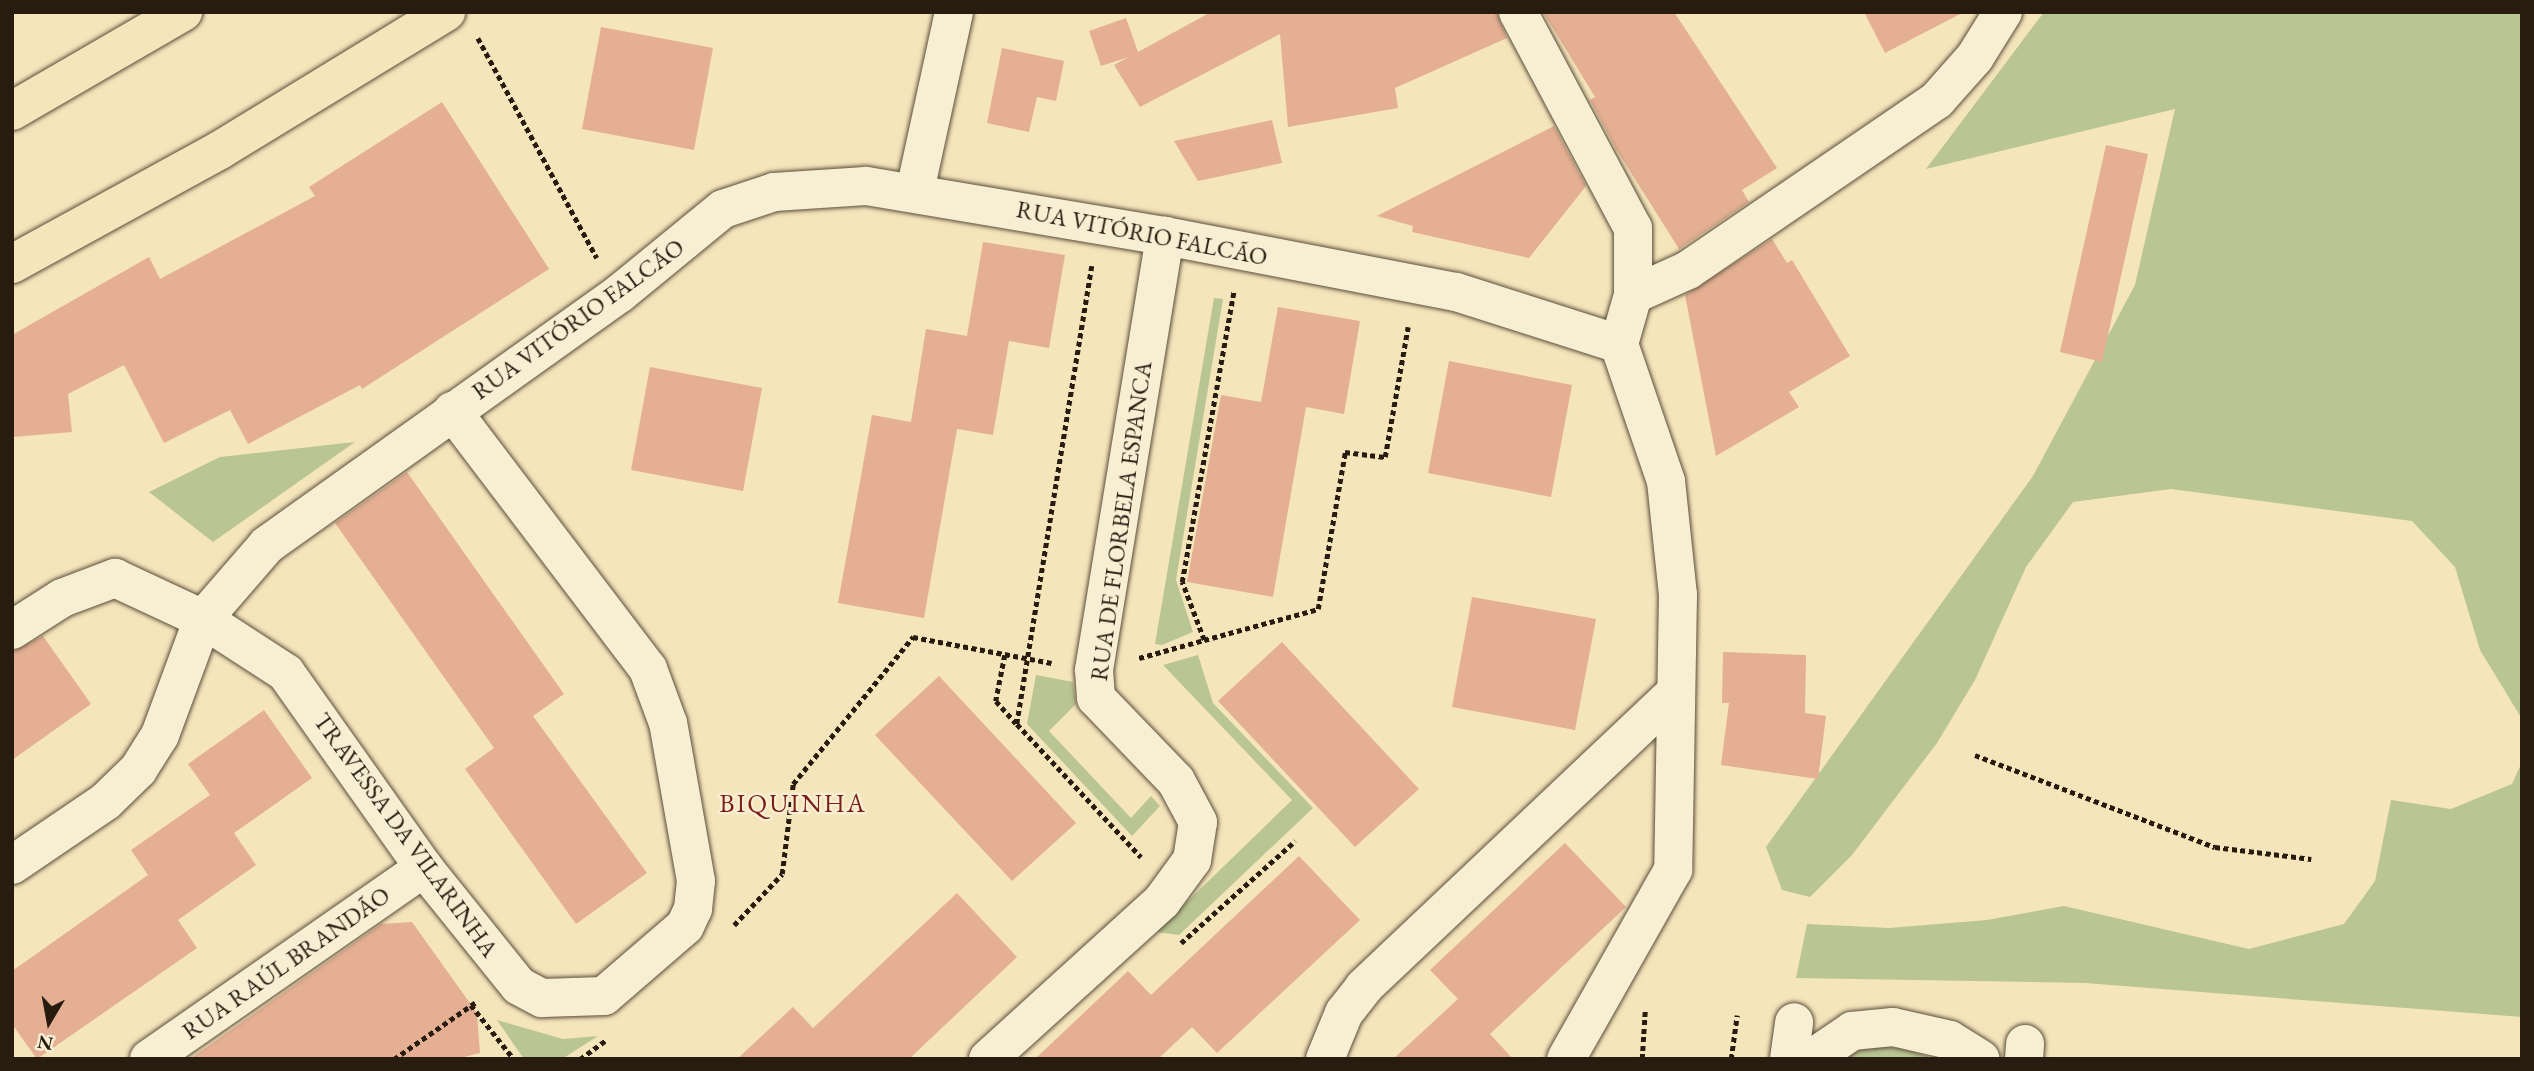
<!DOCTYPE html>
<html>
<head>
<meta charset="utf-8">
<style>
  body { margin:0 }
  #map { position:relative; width:2534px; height:1071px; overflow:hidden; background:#f5e5bb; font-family:"EB Garamond",serif }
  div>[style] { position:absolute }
  .green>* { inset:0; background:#b9c592 }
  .building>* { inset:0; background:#e4af93 }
  .path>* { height:4.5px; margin-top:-2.25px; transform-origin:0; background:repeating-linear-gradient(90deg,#281b10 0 5px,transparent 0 8.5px) }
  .roads { filter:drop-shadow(0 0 2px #5b4e3b) drop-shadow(0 0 2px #5b4e3b) }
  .minor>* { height:38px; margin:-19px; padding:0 19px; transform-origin:19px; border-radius:19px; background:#f8eed3 }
  .major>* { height:38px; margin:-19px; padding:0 19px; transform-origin:19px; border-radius:19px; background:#f5e5bb }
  span { translate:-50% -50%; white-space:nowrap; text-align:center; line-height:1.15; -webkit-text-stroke:5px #f8eed3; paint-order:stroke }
  .street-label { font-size:24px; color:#281b10 }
  .neighbourhood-label { font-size:26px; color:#7a1f14; letter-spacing:2px }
  .frame { position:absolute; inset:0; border:14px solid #281b10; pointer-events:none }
  .north { position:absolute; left:14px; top:987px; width:70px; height:70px; -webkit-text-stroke:5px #f8eed3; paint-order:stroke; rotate:190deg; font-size:19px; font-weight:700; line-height:28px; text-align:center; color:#281b10 }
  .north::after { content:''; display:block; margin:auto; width:24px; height:32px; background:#281b10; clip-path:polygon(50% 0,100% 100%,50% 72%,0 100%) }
</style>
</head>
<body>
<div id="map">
  <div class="green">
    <i style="clip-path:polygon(2044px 12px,2522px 12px,2522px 719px,2480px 650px,2455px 567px,2412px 521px,2171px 489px,2073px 502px,2026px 567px,1975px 680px,1937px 743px,1852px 855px,1810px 897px,1782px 890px,1766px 847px,2033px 476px,2135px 285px,2175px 109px,1926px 169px)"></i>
    <i style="clip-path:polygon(1214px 298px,1223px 299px,1176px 580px,1193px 632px,1162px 645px,1155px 644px)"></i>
    <i style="clip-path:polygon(355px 442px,213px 542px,149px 492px,220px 457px)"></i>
    <i style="clip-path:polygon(1198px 655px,1213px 703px,1313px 808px,1179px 935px,1156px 932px,1292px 800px,1163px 665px)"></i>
    <i style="clip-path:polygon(1036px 675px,1073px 682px,1076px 704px,1049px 731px,1131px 818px,1151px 796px,1160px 806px,1132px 836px,1027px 724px)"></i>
    <i style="clip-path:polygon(2522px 762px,2522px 1017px,2085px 983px,1796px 978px,1807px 924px,1889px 928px,1987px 920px,2064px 906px,2249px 949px,2344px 924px,2375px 881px,2391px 800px,2451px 809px,2512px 784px)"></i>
    <i style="clip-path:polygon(497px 1020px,563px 1039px,598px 1036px,562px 1059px,524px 1059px)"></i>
    <i style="clip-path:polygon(1868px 1046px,1900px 1048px,1936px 1059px,1842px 1059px)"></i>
  </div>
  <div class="building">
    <i style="clip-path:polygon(1211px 12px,1496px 12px,1507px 38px,1395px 88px,1398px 108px,1288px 127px,1280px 34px,1140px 107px,1114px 65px,1129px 57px,1101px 66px,1089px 31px,1126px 18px,1138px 52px)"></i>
    <i style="clip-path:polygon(1543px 12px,1674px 12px,1777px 168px,1742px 190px,1749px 202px,1679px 249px,1616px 149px,1590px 100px,1595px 97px)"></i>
    <i style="clip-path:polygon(1864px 12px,1964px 12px,1885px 53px)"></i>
    <i style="clip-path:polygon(601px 27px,713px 48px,694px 150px,582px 129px)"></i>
    <i style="clip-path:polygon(1002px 48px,1064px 61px,1056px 101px,1037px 97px,1029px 132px,987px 123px)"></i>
    <i style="clip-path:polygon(442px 102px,549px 269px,362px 389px,360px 385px,248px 444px,230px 410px,164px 443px,124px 365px,68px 394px,72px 432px,12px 437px,12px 335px,149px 257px,160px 279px,315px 196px,309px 187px)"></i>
    <i style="clip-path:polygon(1272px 120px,1282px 163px,1198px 181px,1174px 141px)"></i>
    <i style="clip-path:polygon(1554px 126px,1586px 186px,1529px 258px,1412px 232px,1413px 226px,1377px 216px)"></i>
    <i style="clip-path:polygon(2106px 145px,2148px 154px,2102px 362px,2060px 352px)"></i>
    <i style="clip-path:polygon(1772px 239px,1787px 263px,1792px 260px,1850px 356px,1789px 392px,1799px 407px,1716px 456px,1685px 295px)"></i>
    <i style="clip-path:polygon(983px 242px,1065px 255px,1049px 348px,1009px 341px,993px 435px,957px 429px,924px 618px,838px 603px,872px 415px,911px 422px,926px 329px,967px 336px)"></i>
    <i style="clip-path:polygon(1278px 307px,1360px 321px,1344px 414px,1306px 407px,1273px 597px,1187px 582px,1221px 395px,1261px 402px)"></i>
    <i style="clip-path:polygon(1449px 361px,1572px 385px,1551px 497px,1428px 473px)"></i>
    <i style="clip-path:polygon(650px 367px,762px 388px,743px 491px,631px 470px)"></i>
    <i style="clip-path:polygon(407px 472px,564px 694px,533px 716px,647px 873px,576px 924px,465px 769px,494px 748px,335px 523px)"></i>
    <i style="clip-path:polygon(1472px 597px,1596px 619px,1575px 730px,1452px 707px)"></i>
    <i style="clip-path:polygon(43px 636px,91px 704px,12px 760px,12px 652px)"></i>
    <i style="clip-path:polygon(1282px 642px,1419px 789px,1355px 847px,1218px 701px)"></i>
    <i style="clip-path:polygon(1723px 652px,1806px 655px,1805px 713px,1826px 716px,1818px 779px,1721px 765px,1729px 703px,1722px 703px)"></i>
    <i style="clip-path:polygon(939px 676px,1076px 823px,1012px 881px,875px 735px)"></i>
    <i style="clip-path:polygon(264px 710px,312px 778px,234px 833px,256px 865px,178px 920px,197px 948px,37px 1059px,12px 1024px,12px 971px,148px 875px,131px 850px,210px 795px,188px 764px)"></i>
    <i style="clip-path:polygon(1565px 843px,1626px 907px,1490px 1034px,1513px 1059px,1393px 1059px,1458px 999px,1430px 970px)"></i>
    <i style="clip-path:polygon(1299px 856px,1360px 920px,1217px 1053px,1192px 1027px,1158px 1059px,1035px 1059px,1128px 971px,1151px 995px)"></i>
    <i style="clip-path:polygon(957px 893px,1017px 957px,909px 1059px,737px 1059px,793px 1007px,813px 1028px)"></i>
    <i style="clip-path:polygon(412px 922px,477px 1013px,480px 1053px,456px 1059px,190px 1059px,381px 924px)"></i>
  </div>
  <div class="path">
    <i style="left:478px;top:38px;width:250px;rotate:61.6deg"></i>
    <i style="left:1092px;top:266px;width:464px;rotate:99.3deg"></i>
    <i style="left:1017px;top:724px;width:182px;rotate:47deg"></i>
    <i style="left:1204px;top:640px;width:118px;rotate:-15.2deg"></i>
    <i style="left:1318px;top:609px;width:159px;rotate:-80.2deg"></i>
    <i style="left:1345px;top:452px;width:40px;rotate:7.1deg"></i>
    <i style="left:1385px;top:457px;width:132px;rotate:-80deg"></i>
    <i style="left:1005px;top:655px;width:47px;rotate:101.1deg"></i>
    <i style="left:996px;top:701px;width:30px;rotate:48deg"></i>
    <i style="left:1139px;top:658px;width:67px;rotate:-15.5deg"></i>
    <i style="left:1204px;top:640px;width:62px;rotate:-110.8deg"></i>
    <i style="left:1182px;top:582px;width:296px;rotate:-79.9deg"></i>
    <i style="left:1975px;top:755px;width:257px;rotate:21deg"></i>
    <i style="left:2215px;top:847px;width:97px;rotate:7.1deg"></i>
    <i style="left:734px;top:925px;width:70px;rotate:-46.7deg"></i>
    <i style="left:782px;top:874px;width:91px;rotate:-83deg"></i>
    <i style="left:793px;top:784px;width:190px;rotate:-50.8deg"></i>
    <i style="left:913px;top:637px;width:141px;rotate:10.6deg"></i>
    <i style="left:1181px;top:943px;width:153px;rotate:-41.8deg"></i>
    <i style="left:471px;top:1005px;width:69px;rotate:51.5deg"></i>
    <i style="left:394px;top:1059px;width:100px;rotate:-34.8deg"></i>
    <i style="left:580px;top:1059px;width:31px;rotate:-36deg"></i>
    <i style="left:1642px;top:1059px;width:48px;rotate:-86.4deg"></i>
    <i style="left:1731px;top:1059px;width:44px;rotate:-82.2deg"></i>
  </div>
  <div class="roads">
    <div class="minor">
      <i style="left:1518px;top:12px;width:245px;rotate:62deg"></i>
      <i style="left:1633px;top:228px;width:67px;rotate:90deg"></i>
      <i style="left:1633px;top:295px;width:51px;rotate:105.9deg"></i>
      <i style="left:1619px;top:344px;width:145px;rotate:71.1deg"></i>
      <i style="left:1666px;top:481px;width:115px;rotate:84deg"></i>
      <i style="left:1678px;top:595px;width:275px;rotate:91deg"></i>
      <i style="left:1673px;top:870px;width:217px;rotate:119.5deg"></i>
      <i style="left:915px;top:191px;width:183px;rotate:-77.7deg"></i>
      <i style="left:1633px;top:295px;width:60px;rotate:-24.4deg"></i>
      <i style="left:1688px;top:270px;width:301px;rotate:-34.3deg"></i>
      <i style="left:1937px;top:100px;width:57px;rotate:-48.5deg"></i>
      <i style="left:1975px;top:57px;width:53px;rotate:-58.1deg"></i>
      <i style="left:12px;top:630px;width:59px;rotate:-32.6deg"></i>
      <i style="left:62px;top:598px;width:57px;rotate:-20.7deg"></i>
      <i style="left:115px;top:578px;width:97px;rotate:25deg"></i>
      <i style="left:203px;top:619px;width:99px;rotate:33deg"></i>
      <i style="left:286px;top:673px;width:239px;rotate:54.7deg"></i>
      <i style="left:424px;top:868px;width:151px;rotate:51.2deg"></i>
      <i style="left:519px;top:986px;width:26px;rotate:28deg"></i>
      <i style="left:542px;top:998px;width:62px;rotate:-1.8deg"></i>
      <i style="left:604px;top:996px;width:107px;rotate:-40.8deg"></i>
      <i style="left:685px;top:926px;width:19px;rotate:-65deg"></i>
      <i style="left:693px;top:909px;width:28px;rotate:-84deg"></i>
      <i style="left:696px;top:881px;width:160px;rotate:-100deg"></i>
      <i style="left:668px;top:723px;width:58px;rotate:-110.3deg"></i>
      <i style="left:648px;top:669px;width:324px;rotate:-127.2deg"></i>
      <i style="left:12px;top:865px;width:114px;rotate:-34.2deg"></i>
      <i style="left:106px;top:801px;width:45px;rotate:-44.1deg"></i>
      <i style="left:138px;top:770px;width:41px;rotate:-57.8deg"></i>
      <i style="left:160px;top:735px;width:124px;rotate:-69.7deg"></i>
      <i style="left:203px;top:619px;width:98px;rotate:-49.1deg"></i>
      <i style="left:267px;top:545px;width:432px;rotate:-35.5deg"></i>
      <i style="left:619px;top:294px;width:134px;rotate:-39.3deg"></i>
      <i style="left:723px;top:209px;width:54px;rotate:-18.4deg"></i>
      <i style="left:774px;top:192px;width:92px;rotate:-3.7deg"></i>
      <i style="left:866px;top:186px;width:303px;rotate:9.5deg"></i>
      <i style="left:1165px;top:236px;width:296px;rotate:10.9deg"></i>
      <i style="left:1456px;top:292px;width:171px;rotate:17.7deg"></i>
      <i style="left:149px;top:1059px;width:335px;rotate:-34.8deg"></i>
      <i style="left:988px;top:1059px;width:235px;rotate:-42.2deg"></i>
      <i style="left:1162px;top:901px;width:51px;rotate:-53.8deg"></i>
      <i style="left:1192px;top:860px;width:38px;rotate:-81deg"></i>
      <i style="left:1198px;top:822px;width:47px;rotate:-118.2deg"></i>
      <i style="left:1176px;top:781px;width:115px;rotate:-133.9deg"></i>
      <i style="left:1096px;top:698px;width:28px;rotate:-94deg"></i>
      <i style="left:1094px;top:670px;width:440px;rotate:-80.7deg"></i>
      <i style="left:1325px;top:1059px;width:50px;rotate:-67.6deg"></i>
      <i style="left:1344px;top:1013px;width:33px;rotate:-52deg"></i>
      <i style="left:1364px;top:987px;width:425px;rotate:-43.4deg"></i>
      <i style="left:1789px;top:1059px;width:37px;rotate:-82deg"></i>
      <i style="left:1811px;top:1059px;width:50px;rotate:-34.3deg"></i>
      <i style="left:1852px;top:1031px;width:41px;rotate:-5.6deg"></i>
      <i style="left:1893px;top:1027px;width:58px;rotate:12.8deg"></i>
      <i style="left:1950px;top:1040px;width:36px;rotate:32deg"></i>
      <i style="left:2024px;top:1059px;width:15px;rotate:-86deg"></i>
    </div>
    <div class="major">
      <i style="left:12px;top:111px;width:198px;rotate:-30.1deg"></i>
      <i style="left:12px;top:264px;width:237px;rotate:-28.7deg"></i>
      <i style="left:220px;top:150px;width:265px;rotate:-31.4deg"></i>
    </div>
  </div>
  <div class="street-label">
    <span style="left:1142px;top:233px;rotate:11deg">RUA VITÓRIO FALCÃO</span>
    <span style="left:578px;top:319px;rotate:-36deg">RUA VITÓRIO FALCÃO</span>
    <span style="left:1121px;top:521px;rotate:-82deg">RUA DE FLORBELA ESPANCA</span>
    <span style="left:406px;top:835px;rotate:54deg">TRAVESSA DA VILARINHA</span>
    <span style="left:286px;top:963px;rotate:-35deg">RUA RAÚL BRANDÃO</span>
  </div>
  <div class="neighbourhood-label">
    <span style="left:793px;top:804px">BIQUINHA</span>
  </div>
  <div class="frame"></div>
  <div class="north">N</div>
</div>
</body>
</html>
